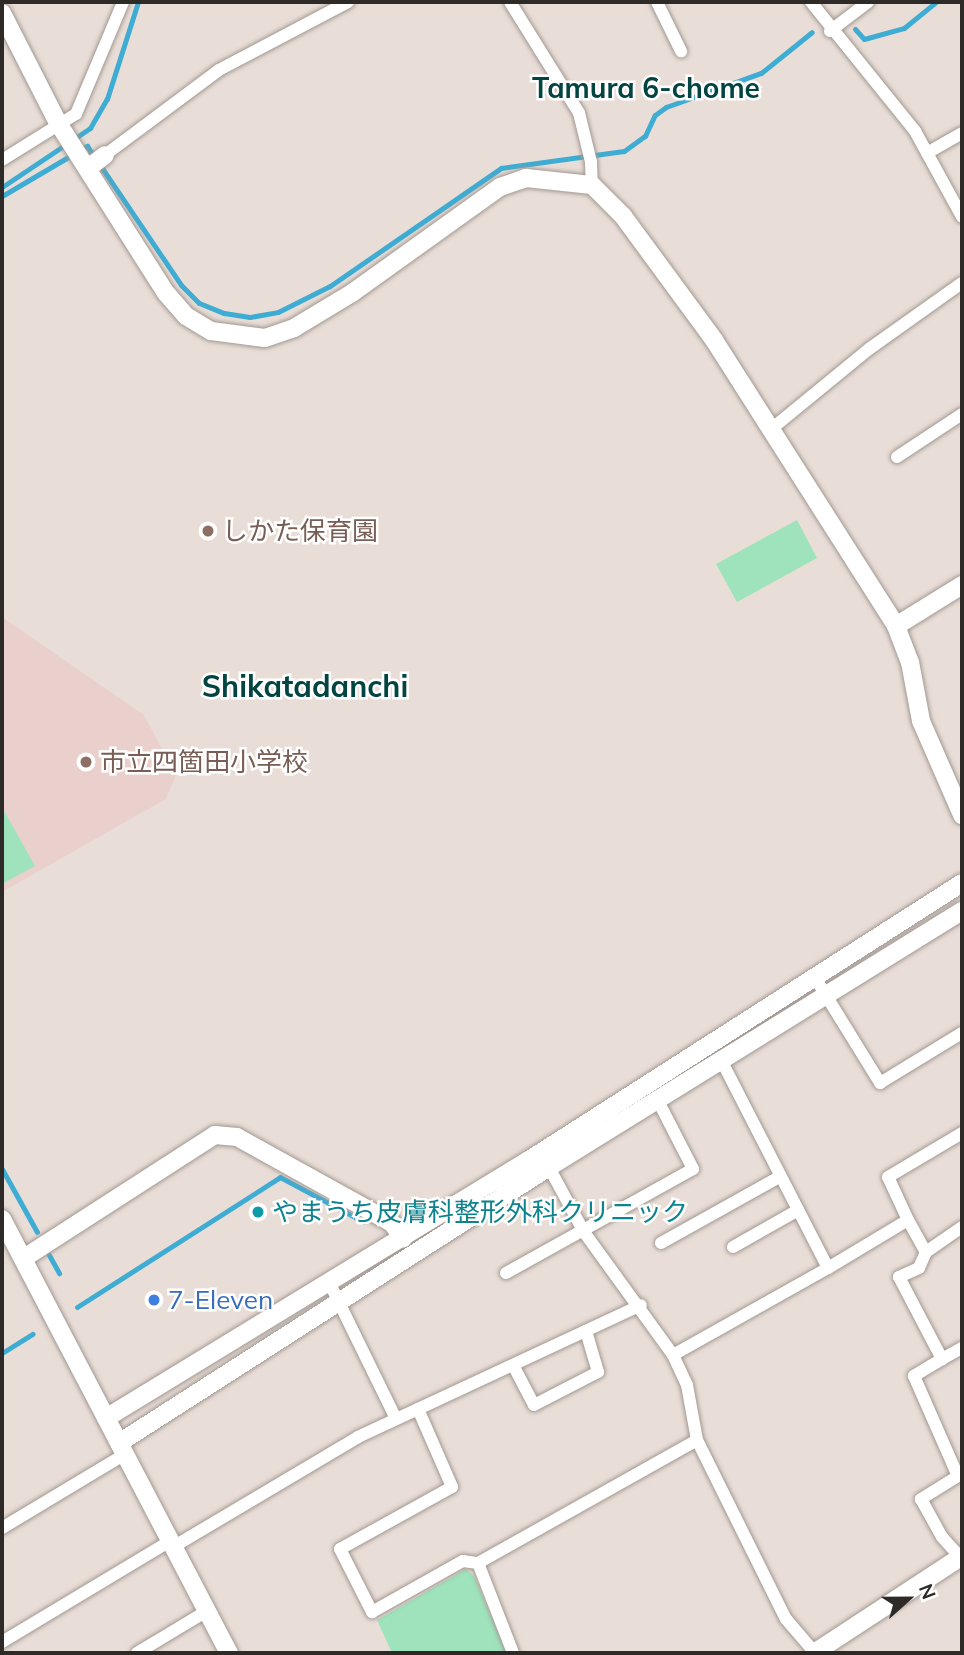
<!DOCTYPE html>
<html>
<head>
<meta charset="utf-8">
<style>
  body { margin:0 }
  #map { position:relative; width:964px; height:1655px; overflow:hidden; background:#e9ded7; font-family:Mulish,"Noto Sans JP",sans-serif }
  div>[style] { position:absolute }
  .education>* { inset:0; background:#ead0cc }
  .green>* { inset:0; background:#9ee3bc }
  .stream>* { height:5px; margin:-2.5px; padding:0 2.5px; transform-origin:2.5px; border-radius:2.5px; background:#3eacd3 }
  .roads { filter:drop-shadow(0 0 2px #a29892) drop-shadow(0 0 2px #a29892) }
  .street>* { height:12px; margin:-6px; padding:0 6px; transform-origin:6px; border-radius:6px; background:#fff }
  .secondary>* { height:18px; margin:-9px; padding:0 9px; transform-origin:9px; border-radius:9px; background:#fff }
  .dots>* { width:19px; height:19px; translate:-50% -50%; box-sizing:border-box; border:4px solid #fff; border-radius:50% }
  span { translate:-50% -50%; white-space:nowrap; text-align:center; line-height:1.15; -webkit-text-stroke:5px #fff; paint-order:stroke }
  .education-label { font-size:26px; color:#785e54 }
  .left { translate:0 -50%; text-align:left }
  .culture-label { font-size:26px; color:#0d838f }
  .shop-label { font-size:26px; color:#366cbe }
  .neighbourhood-label { font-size:28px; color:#024440; font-weight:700 }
  .quarter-label { font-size:30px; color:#024440; font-weight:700 }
  .frame { position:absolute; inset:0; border:4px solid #2e2a27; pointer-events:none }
  .north { position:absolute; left:873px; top:1564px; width:70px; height:70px; -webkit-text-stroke:5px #fff; paint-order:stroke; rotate:69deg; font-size:19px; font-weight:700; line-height:28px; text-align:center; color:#2e2a27 }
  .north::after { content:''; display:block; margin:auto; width:24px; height:32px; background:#2e2a27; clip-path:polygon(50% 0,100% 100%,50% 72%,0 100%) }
</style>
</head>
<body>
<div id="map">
  <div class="education">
    <i style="clip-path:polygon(2px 617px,144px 715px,176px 775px,166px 799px,2px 892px)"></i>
  </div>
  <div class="green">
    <i style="clip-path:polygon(797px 520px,817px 558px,737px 602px,716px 564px)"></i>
    <i style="clip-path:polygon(2px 807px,35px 866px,2px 884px)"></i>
    <i style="clip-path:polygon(466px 1569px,474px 1576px,507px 1653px,392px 1653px,377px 1620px)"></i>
  </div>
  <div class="stream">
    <i style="left:855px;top:29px;width:13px;rotate:48deg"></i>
    <i style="left:864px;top:39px;width:41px;rotate:-15.4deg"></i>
    <i style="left:904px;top:28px;width:41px;rotate:-39.1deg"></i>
    <i style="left:2px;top:187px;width:106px;rotate:-33.8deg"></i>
    <i style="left:90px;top:128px;width:34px;rotate:-60deg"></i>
    <i style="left:107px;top:99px;width:102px;rotate:-72.3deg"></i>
    <i style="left:2px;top:196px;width:99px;rotate:-30.5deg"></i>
    <i style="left:87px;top:146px;width:168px;rotate:55.9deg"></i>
    <i style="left:181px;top:285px;width:25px;rotate:45deg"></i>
    <i style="left:199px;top:303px;width:27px;rotate:22deg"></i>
    <i style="left:224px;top:313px;width:26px;rotate:9deg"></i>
    <i style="left:250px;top:317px;width:28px;rotate:-10deg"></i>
    <i style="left:278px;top:312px;width:58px;rotate:-26.6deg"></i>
    <i style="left:330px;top:286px;width:208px;rotate:-34.6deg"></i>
    <i style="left:501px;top:168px;width:124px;rotate:-7.9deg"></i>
    <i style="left:624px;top:151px;width:26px;rotate:-36deg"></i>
    <i style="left:645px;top:136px;width:23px;rotate:-65deg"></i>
    <i style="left:655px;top:115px;width:14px;rotate:-36deg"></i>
    <i style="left:666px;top:107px;width:101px;rotate:-19.7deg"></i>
    <i style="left:761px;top:73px;width:65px;rotate:-38.8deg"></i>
    <i style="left:2px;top:1169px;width:72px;rotate:60.9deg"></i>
    <i style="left:49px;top:1255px;width:21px;rotate:61deg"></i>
    <i style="left:77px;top:1307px;width:241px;rotate:-32.6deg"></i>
    <i style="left:280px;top:1177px;width:95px;rotate:28.2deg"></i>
    <i style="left:2px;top:1353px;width:36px;rotate:-32deg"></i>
  </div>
  <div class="roads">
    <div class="street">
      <i style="left:510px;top:2px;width:131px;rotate:58.1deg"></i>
      <i style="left:579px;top:113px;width:50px;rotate:76.2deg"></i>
      <i style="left:591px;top:162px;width:23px;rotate:88deg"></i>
      <i style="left:657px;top:2px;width:55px;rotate:63.9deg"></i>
      <i style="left:811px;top:2px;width:166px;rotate:51.1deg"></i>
      <i style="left:915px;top:131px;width:98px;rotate:61.3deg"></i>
      <i style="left:830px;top:31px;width:48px;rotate:-37.3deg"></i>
      <i style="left:927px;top:153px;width:40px;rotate:-29.7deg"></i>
      <i style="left:105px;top:155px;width:142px;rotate:-36.7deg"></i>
      <i style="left:219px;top:70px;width:146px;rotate:-27.8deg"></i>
      <i style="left:2px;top:160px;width:87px;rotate:-31.9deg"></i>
      <i style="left:76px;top:114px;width:121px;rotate:-67.2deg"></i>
      <i style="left:770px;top:430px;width:128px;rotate:-39.3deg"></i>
      <i style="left:869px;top:349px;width:114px;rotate:-35.4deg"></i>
      <i style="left:897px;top:457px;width:78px;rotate:-33.5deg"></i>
      <i style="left:814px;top:976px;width:126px;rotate:58.3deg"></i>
      <i style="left:880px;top:1083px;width:96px;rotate:-31.4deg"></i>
      <i style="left:546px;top:1162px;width:80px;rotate:61.5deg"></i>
      <i style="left:584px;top:1232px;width:152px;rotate:54.1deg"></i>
      <i style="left:673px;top:1355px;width:33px;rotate:65deg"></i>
      <i style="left:687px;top:1385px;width:56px;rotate:79.7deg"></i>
      <i style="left:697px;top:1440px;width:200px;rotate:63.6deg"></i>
      <i style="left:786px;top:1619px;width:45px;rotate:49.5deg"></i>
      <i style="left:908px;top:1220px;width:37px;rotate:61deg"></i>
      <i style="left:926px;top:1252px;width:44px;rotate:-34.8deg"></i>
      <i style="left:661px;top:1243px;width:137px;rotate:-29.2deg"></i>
      <i style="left:733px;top:1247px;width:75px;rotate:-29.6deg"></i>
      <i style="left:926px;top:1252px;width:17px;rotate:114deg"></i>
      <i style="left:919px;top:1268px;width:22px;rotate:156deg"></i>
      <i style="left:899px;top:1277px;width:93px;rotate:62.3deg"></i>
      <i style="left:942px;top:1359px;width:33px;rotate:149deg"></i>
      <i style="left:914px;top:1376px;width:109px;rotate:66.3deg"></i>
      <i style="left:958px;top:1476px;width:44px;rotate:148.1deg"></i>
      <i style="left:921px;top:1499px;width:43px;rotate:61.1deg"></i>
      <i style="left:942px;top:1537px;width:27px;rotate:48deg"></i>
      <i style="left:828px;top:1268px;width:93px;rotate:-31deg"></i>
      <i style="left:908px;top:1220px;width:47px;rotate:-114.9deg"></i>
      <i style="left:888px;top:1177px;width:86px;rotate:-30.7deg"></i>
      <i style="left:506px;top:1273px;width:214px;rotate:-29.1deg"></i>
      <i style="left:693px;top:1169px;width:76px;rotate:-117.2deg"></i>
      <i style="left:330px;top:1284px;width:150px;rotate:63.9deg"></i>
      <i style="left:673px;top:1355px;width:178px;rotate:-29.3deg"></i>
      <i style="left:828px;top:1268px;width:234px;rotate:-117.2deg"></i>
      <i style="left:942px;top:1359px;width:23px;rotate:-29deg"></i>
      <i style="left:513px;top:1365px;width:45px;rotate:62.3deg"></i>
      <i style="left:534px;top:1405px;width:72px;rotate:-27.3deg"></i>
      <i style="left:598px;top:1372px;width:43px;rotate:-106.3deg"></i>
      <i style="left:418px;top:1409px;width:85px;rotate:66.4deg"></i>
      <i style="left:452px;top:1487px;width:128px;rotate:151deg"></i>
      <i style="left:340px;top:1549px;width:71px;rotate:63.1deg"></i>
      <i style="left:372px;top:1612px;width:104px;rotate:-29.3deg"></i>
      <i style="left:463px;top:1561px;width:15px;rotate:8deg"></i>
      <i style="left:478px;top:1563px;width:251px;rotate:-29.3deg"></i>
      <i style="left:2px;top:1528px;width:144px;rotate:-31deg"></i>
      <i style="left:173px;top:1547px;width:215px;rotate:-30.7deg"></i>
      <i style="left:358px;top:1437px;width:312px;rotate:-25deg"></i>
      <i style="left:478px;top:1563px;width:97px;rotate:68.7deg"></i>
      <i style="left:2px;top:1642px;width:196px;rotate:-31deg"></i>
      <i style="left:137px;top:1653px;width:82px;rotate:-31deg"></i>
    </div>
    <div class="secondary">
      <i style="left:2px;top:13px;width:123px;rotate:63deg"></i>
      <i style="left:58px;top:123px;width:201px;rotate:57.6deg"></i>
      <i style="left:166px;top:293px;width:30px;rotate:49deg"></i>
      <i style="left:186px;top:316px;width:29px;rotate:31deg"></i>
      <i style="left:211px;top:331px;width:54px;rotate:7.4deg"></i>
      <i style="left:265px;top:338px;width:31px;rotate:-19deg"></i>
      <i style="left:294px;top:328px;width:68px;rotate:-31.1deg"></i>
      <i style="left:352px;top:293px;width:182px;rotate:-35.6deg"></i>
      <i style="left:500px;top:187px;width:28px;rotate:-19deg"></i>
      <i style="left:526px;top:178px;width:66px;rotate:6.1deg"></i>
      <i style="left:592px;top:185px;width:44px;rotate:45deg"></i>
      <i style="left:623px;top:216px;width:154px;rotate:53.7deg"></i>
      <i style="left:714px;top:340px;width:339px;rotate:57.5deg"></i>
      <i style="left:896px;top:626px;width:39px;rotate:69deg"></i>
      <i style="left:910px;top:662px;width:60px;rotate:79.4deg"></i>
      <i style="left:921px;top:721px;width:103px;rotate:66.4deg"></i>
      <i style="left:88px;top:168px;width:21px;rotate:-37deg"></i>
      <i style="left:896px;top:626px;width:78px;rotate:-31.8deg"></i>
      <i style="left:2px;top:1219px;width:490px;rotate:62.4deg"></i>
      <i style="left:24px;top:1258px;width:227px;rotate:-32.8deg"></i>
      <i style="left:215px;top:1135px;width:22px;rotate:5deg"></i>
      <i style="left:237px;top:1137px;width:177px;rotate:29deg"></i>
      <i style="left:392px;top:1223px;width:19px;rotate:54deg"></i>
      <i style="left:106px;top:1418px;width:495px;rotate:-31.4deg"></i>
      <i style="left:529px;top:1160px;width:514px;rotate:-32.61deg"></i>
      <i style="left:119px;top:1443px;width:511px;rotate:-32.69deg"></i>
      <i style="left:549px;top:1167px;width:486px;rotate:-31.8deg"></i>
      <i style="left:814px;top:1653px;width:177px;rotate:-33.2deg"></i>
    </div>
  </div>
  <div class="dots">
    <i style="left:208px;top:531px;background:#8d6e63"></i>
    <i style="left:86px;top:762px;background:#8d6e63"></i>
    <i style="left:258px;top:1212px;background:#0f9aa8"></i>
    <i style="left:154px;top:1300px;background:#3f7fe0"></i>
  </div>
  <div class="education-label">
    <span class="left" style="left:222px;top:531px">しかた保育園</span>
    <span class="left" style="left:100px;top:762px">市立四箇田小学校</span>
  </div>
  <div class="culture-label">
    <span class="left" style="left:272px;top:1212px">やまうち皮膚科整形外科クリニック</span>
  </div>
  <div class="shop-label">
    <span class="left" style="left:168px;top:1300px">7-Eleven</span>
  </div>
  <div class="neighbourhood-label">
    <span style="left:646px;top:88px">Tamura 6-chome</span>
  </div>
  <div class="quarter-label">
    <span style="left:305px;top:686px">Shikatadanchi</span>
  </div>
  <div class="frame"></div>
  <div class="north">N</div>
</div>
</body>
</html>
